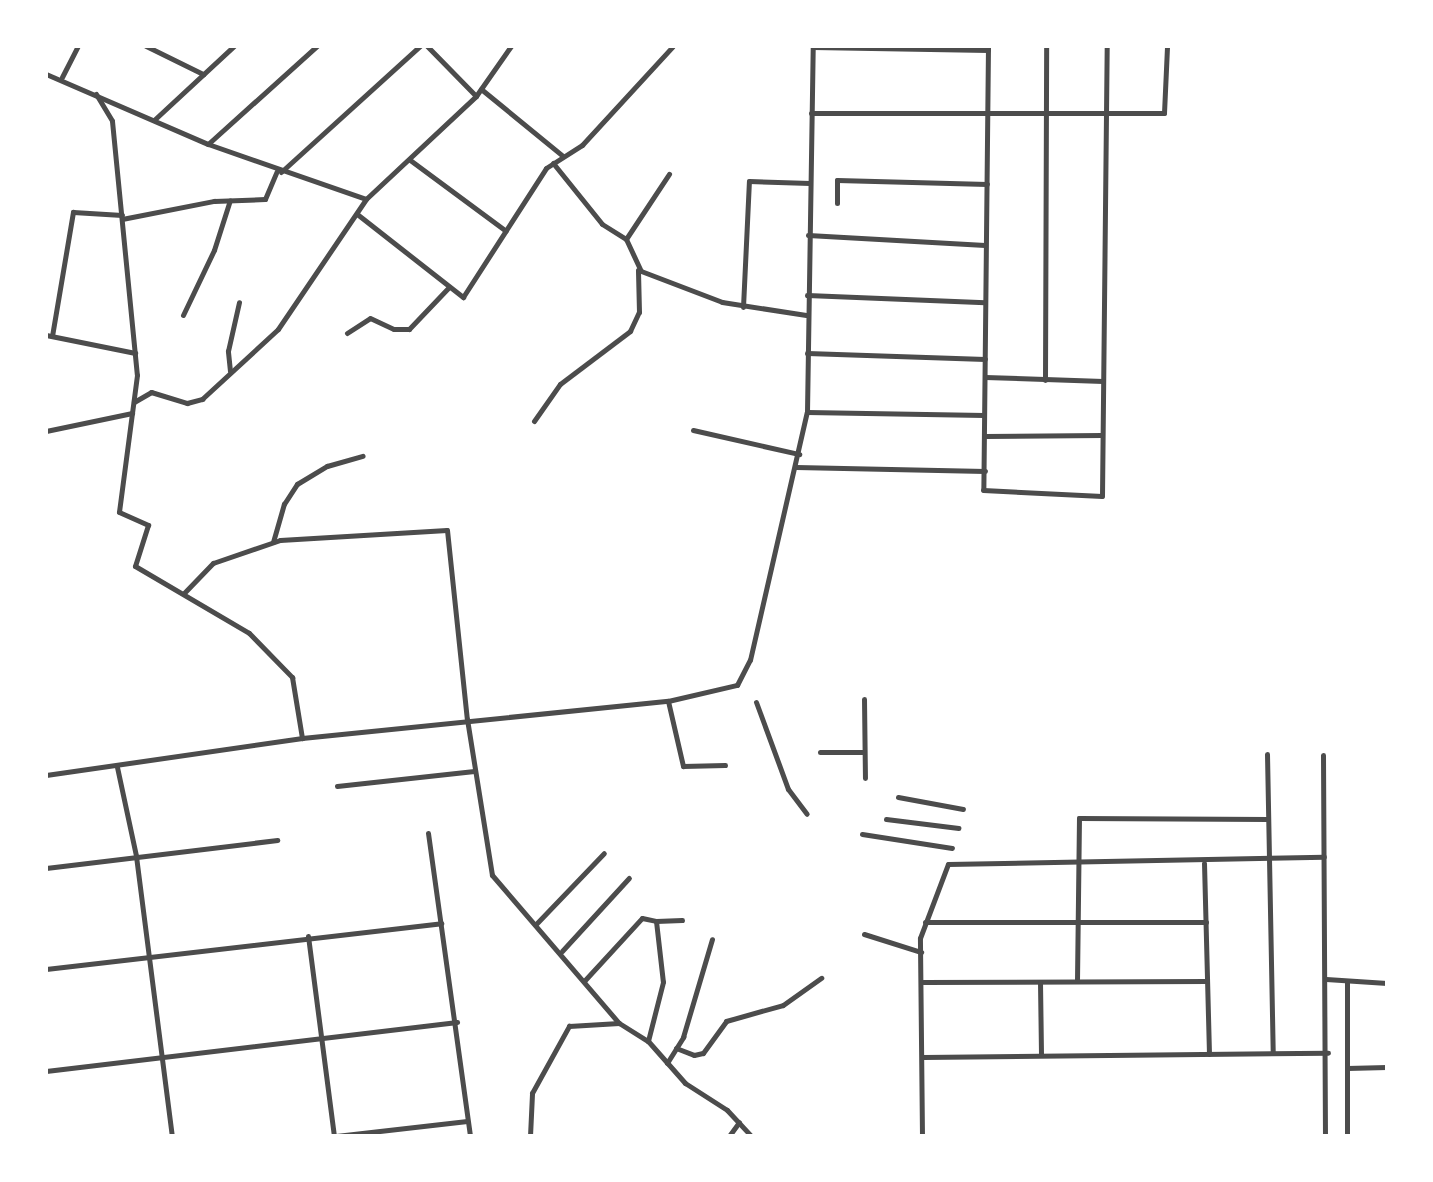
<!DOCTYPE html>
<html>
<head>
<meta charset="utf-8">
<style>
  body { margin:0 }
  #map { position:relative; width:1433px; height:1182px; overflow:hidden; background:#fff; font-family:Karla,sans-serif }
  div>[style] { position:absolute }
  .minor>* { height:5px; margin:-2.5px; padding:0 2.5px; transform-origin:2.5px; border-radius:2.5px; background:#4c4c4c }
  span { translate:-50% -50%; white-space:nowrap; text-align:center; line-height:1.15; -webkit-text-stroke:6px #fff; paint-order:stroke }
  .frame { position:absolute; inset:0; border:48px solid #fff; pointer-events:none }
</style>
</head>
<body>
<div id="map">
  <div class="minor">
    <i style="left:146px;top:46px;width:64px;rotate:26.2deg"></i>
    <i style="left:427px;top:46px;width:70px;rotate:45.6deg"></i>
    <i style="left:988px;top:46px;width:444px;rotate:90.6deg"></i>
    <i style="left:983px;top:490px;width:119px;rotate:2.9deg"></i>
    <i style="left:1102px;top:496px;width:450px;rotate:-89.4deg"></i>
    <i style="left:813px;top:47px;width:175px;rotate:1deg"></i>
    <i style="left:46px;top:74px;width:176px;rotate:23.4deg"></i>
    <i style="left:208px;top:144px;width:167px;rotate:19.2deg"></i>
    <i style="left:366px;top:199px;width:151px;rotate:-43.1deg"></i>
    <i style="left:476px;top:96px;width:61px;rotate:-55deg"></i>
    <i style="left:62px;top:77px;width:35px;rotate:-63deg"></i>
    <i style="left:481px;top:89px;width:106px;rotate:39.3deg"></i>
    <i style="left:96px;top:94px;width:31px;rotate:59deg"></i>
    <i style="left:112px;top:121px;width:255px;rotate:84.4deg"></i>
    <i style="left:137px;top:375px;width:138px;rotate:97.5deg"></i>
    <i style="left:119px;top:512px;width:32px;rotate:24deg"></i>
    <i style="left:148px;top:525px;width:43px;rotate:107.6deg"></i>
    <i style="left:135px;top:566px;width:132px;rotate:30.4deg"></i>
    <i style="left:249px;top:633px;width:62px;rotate:45.7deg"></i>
    <i style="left:292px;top:677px;width:62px;rotate:80.7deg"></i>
    <i style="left:811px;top:113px;width:353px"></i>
    <i style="left:1164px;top:113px;width:67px;rotate:-87.4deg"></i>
    <i style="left:154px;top:120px;width:109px;rotate:-42.8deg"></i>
    <i style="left:208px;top:144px;width:147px;rotate:-42deg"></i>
    <i style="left:410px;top:160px;width:119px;rotate:36.5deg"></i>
    <i style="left:553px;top:163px;width:78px;rotate:51.2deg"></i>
    <i style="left:602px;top:224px;width:28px;rotate:32deg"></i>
    <i style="left:626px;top:239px;width:35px;rotate:65deg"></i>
    <i style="left:641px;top:271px;width:87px;rotate:20.9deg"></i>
    <i style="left:722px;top:302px;width:85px;rotate:8.8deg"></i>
    <i style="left:281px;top:172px;width:188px;rotate:-42.2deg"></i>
    <i style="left:837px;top:203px;width:23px;rotate:-90deg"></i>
    <i style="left:837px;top:180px;width:150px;rotate:1.5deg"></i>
    <i style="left:357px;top:214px;width:135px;rotate:38.1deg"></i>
    <i style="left:463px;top:297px;width:153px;rotate:-57.2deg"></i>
    <i style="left:546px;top:168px;width:43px;rotate:-32.6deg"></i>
    <i style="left:582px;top:145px;width:134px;rotate:-47.4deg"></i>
    <i style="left:122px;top:219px;width:94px;rotate:-11.1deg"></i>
    <i style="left:214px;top:201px;width:51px;rotate:-2.2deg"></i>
    <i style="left:265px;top:199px;width:30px;rotate:-67deg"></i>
    <i style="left:808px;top:235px;width:177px;rotate:3.2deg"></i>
    <i style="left:626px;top:239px;width:78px;rotate:-56.5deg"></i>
    <i style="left:807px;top:295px;width:178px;rotate:2.3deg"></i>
    <i style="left:743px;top:307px;width:126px;rotate:-87.3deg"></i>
    <i style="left:749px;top:181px;width:61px;rotate:1.9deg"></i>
    <i style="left:183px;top:315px;width:72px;rotate:-64.5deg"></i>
    <i style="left:214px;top:250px;width:52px;rotate:-72.3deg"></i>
    <i style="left:347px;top:333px;width:27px;rotate:-33deg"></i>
    <i style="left:370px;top:318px;width:26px;rotate:25deg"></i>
    <i style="left:394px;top:329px;width:15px"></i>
    <i style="left:409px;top:329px;width:57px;rotate:-46.4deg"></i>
    <i style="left:46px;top:335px;width:91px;rotate:11.4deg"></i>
    <i style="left:52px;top:336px;width:126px;rotate:-80.4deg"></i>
    <i style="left:73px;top:212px;width:49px;rotate:3.5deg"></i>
    <i style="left:807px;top:353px;width:178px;rotate:1.9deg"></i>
    <i style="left:230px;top:371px;width:20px;rotate:-96deg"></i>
    <i style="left:228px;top:351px;width:50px;rotate:-77.3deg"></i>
    <i style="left:985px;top:377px;width:118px;rotate:1.9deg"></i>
    <i style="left:1045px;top:380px;width:334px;rotate:-89.8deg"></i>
    <i style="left:134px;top:402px;width:20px;rotate:-30deg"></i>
    <i style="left:151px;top:392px;width:38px;rotate:17deg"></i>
    <i style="left:187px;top:403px;width:16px;rotate:-15deg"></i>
    <i style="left:202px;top:399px;width:103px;rotate:-42.6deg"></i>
    <i style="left:278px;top:329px;width:157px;rotate:-55.9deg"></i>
    <i style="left:807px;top:412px;width:177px;rotate:1deg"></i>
    <i style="left:534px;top:421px;width:45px;rotate:-54.9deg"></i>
    <i style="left:560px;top:384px;width:88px;rotate:-37.1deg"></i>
    <i style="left:630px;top:331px;width:21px;rotate:-65deg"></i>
    <i style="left:639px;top:312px;width:42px;rotate:-91.4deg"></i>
    <i style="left:693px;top:430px;width:109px;rotate:12.8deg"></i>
    <i style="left:46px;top:431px;width:88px;rotate:-11.8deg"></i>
    <i style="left:985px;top:436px;width:117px;rotate:-0.5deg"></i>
    <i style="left:796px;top:467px;width:189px;rotate:1.2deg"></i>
    <i style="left:273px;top:542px;width:40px;rotate:-74deg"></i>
    <i style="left:284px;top:504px;width:24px;rotate:-57deg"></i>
    <i style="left:297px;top:484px;width:35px;rotate:-31deg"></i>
    <i style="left:327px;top:466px;width:37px;rotate:-16deg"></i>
    <i style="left:184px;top:593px;width:42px;rotate:-46deg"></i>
    <i style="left:213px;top:563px;width:71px;rotate:-18.9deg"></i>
    <i style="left:280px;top:540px;width:167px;rotate:-3.4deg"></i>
    <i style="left:447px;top:530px;width:190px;rotate:84deg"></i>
    <i style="left:467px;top:719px;width:158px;rotate:80.9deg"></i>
    <i style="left:492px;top:875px;width:195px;rotate:49.4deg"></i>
    <i style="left:619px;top:1023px;width:34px;rotate:32deg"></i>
    <i style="left:648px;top:1041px;width:56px;rotate:48.6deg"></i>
    <i style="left:685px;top:1083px;width:50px;rotate:32.7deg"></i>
    <i style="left:727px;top:1110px;width:35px;rotate:47deg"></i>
    <i style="left:864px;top:699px;width:79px;rotate:89.3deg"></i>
    <i style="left:668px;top:701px;width:67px;rotate:77deg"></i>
    <i style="left:683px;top:766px;width:42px;rotate:-1.4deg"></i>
    <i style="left:756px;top:702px;width:93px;rotate:69.8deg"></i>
    <i style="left:788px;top:789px;width:31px;rotate:53deg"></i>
    <i style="left:820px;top:752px;width:44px"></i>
    <i style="left:1267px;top:754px;width:299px;rotate:88.9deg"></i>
    <i style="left:1323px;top:755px;width:381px;rotate:89.7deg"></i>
    <i style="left:117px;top:767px;width:91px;rotate:77.9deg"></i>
    <i style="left:136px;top:856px;width:282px;rotate:82.7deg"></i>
    <i style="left:46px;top:775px;width:259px;rotate:-8.2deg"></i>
    <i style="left:302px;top:738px;width:368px;rotate:-5.8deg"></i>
    <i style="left:668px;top:701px;width:71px;rotate:-13.1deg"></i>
    <i style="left:737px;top:685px;width:28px;rotate:-63deg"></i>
    <i style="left:750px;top:660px;width:254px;rotate:-77.1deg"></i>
    <i style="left:807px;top:412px;width:366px;rotate:-89.1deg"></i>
    <i style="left:337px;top:786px;width:138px;rotate:-6.2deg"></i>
    <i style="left:898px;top:797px;width:66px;rotate:10.5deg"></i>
    <i style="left:886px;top:819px;width:73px;rotate:7.1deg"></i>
    <i style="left:428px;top:833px;width:306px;rotate:82.1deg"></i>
    <i style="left:862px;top:834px;width:91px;rotate:8.8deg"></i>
    <i style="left:1204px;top:863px;width:191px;rotate:88.5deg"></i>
    <i style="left:46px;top:868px;width:233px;rotate:-6.9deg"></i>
    <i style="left:656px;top:921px;width:26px;rotate:-2deg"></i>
    <i style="left:925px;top:922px;width:281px"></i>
    <i style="left:536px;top:924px;width:98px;rotate:-46.2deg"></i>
    <i style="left:864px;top:934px;width:60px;rotate:17.5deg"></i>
    <i style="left:308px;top:936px;width:202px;rotate:82.6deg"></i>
    <i style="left:562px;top:951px;width:99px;rotate:-47.5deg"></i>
    <i style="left:46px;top:969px;width:398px;rotate:-6.6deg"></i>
    <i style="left:1326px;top:979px;width:61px;rotate:3.8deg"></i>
    <i style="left:585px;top:980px;width:84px;rotate:-47.4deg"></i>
    <i style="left:642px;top:918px;width:14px;rotate:12deg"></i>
    <i style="left:656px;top:921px;width:61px;rotate:83.5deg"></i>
    <i style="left:663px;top:982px;width:61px;rotate:104.3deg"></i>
    <i style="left:1077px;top:981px;width:163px;rotate:-89.3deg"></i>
    <i style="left:1079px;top:818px;width:189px;rotate:0.3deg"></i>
    <i style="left:923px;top:982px;width:284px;rotate:-0.2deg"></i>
    <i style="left:1040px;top:982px;width:73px;rotate:89.2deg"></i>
    <i style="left:676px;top:1048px;width:19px;rotate:21deg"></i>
    <i style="left:694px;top:1055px;width:9px;rotate:-13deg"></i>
    <i style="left:703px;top:1053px;width:39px;rotate:-54deg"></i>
    <i style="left:726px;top:1021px;width:59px;rotate:-15.7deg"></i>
    <i style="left:783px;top:1005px;width:47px;rotate:-35.4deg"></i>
    <i style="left:923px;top:1057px;width:405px;rotate:-0.6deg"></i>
    <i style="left:667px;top:1063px;width:31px;rotate:-58deg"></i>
    <i style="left:683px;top:1037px;width:102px;rotate:-73.5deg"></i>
    <i style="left:1347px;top:1068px;width:40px;rotate:-1.4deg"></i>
    <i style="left:46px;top:1071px;width:414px;rotate:-6.8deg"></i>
    <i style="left:336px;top:1136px;width:132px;rotate:-6.5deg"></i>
    <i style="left:530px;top:1136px;width:43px;rotate:-87.3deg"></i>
    <i style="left:532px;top:1093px;width:77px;rotate:-61.1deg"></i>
    <i style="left:569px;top:1026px;width:50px;rotate:-3.4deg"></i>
    <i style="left:729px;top:1136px;width:17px;rotate:-54deg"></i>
    <i style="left:922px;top:1136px;width:198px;rotate:-90.6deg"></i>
    <i style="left:920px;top:938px;width:79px;rotate:-69.3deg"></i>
    <i style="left:948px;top:864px;width:376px;rotate:-1.1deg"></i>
    <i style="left:1347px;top:1136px;width:153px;rotate:-90deg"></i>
  </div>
  <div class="frame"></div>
</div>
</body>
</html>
